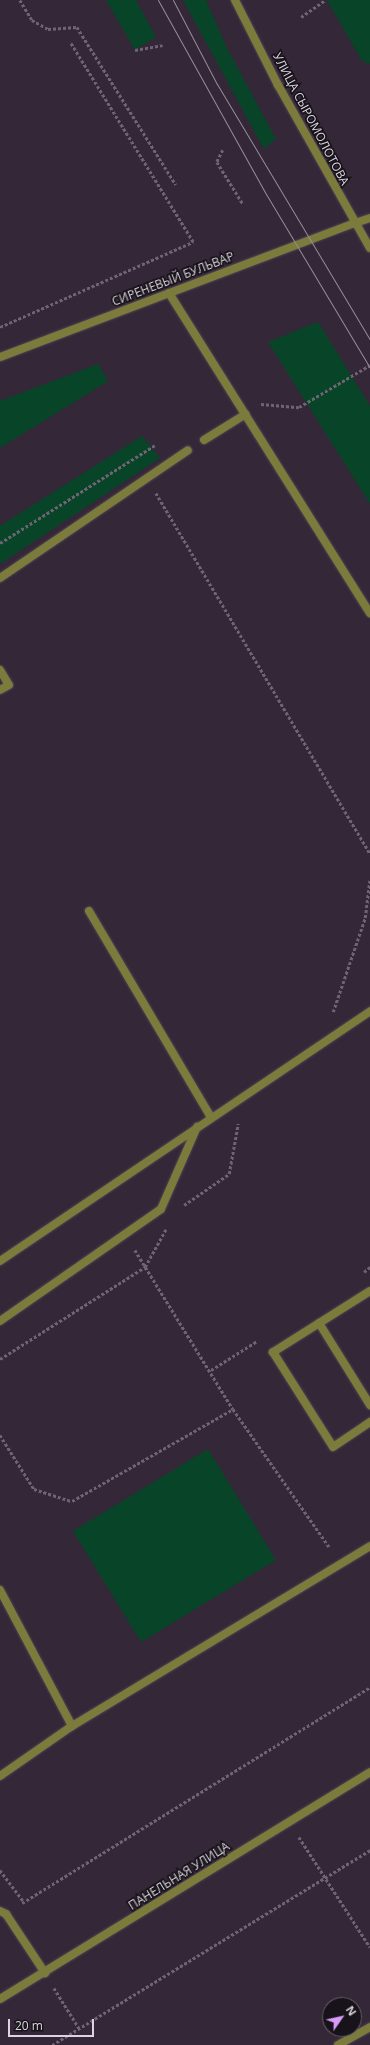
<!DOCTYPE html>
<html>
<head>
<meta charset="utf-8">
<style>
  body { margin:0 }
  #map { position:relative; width:370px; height:2045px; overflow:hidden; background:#342838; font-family:"Open Sans",sans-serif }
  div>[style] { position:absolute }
  .green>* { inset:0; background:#074428 }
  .path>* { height:2.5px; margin-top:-1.25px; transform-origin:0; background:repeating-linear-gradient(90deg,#6f6473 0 3px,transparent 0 5px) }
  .roads { filter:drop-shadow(0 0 1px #4f4453) drop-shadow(0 0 1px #4f4453) }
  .service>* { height:8px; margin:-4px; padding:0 4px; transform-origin:4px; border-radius:4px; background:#7d7b3b }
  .minor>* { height:8px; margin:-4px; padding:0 4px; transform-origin:4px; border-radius:4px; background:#7d7b3b }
  .tertiary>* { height:8px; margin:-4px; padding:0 4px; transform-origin:4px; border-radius:4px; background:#7d7b3b }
  .tram>* { height:1px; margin:-0.5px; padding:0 0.5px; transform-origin:0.5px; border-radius:0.5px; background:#978d9b }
  span { translate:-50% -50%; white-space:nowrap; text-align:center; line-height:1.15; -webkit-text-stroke:3.5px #18131a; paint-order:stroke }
  .street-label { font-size:12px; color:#dcd4df }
  .north { position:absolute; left:322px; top:1997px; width:40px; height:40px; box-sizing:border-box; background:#18131a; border:1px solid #666069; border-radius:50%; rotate:56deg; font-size:11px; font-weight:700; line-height:16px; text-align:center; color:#dcd4df }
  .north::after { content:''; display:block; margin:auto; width:14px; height:18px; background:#d79bf9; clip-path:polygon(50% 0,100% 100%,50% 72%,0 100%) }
  .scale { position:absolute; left:8px; top:2019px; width:86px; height:18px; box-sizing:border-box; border:2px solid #dcd4df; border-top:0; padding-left:5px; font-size:12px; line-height:14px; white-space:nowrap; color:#dcd4df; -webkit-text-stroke:3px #18131a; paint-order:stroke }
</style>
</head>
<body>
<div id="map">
  <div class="green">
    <i style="clip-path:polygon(106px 0,136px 0,156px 37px,135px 50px)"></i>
    <i style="clip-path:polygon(183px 0,206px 0,227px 48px,276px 139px,264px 149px)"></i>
    <i style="clip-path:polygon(327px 0,370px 0,370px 64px,362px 61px)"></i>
    <i style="clip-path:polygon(318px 322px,370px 406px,370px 504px,268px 342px)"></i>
    <i style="clip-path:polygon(98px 364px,108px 381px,0 448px,0 401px)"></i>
    <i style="clip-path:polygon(142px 436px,160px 458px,0 564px,0 526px)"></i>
    <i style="clip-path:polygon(208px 1449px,276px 1560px,141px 1642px,73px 1531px)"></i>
  </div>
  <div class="path">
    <i style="left:20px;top:0;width:23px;rotate:59deg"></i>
    <i style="left:32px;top:20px;width:18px;rotate:29deg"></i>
    <i style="left:48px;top:29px;width:29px;rotate:-4deg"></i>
    <i style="left:77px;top:27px;width:186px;rotate:57.9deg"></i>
    <i style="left:301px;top:17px;width:29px;rotate:-35deg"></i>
    <i style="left:135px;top:50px;width:28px;rotate:-10deg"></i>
    <i style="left:223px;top:150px;width:13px;rotate:117deg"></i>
    <i style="left:217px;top:162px;width:49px;rotate:58.2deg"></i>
    <i style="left:0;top:327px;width:211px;rotate:-23.8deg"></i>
    <i style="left:193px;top:242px;width:235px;rotate:-121.6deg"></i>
    <i style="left:261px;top:404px;width:38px;rotate:5deg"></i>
    <i style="left:299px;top:407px;width:82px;rotate:-30.6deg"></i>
    <i style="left:156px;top:493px;width:420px;rotate:59.3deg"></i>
    <i style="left:0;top:543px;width:183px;rotate:-32.3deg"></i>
    <i style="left:333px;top:1012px;width:99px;rotate:-71.2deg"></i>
    <i style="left:365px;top:918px;width:38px;rotate:-83deg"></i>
    <i style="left:184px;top:1205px;width:55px;rotate:-34.6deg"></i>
    <i style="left:229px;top:1174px;width:51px;rotate:-79.8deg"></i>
    <i style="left:135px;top:1250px;width:187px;rotate:58.4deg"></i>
    <i style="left:233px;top:1409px;width:169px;rotate:55.1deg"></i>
    <i style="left:364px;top:1272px;width:8px;rotate:-40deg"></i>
    <i style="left:0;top:1359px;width:172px;rotate:-32.4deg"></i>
    <i style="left:145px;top:1267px;width:43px;rotate:-61.1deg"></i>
    <i style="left:211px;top:1370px;width:54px;rotate:-32.2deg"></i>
    <i style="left:0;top:1435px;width:64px;rotate:57.8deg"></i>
    <i style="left:34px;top:1489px;width:40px;rotate:18deg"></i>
    <i style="left:72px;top:1501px;width:185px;rotate:-29.7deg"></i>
    <i style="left:299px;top:1837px;width:131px;rotate:57.2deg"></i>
    <i style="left:0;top:1870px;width:40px;rotate:53deg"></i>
    <i style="left:22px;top:1903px;width:410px;rotate:-31.8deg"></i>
    <i style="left:54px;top:1988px;width:47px;rotate:58deg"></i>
    <i style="left:52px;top:2045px;width:373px;rotate:-31.5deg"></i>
  </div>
  <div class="roads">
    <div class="service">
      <i style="left:355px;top:223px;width:16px;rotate:-18deg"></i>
      <i style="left:169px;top:293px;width:378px;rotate:57.9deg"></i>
      <i style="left:204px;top:440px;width:49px;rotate:-31.8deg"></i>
      <i style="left:0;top:578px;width:227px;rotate:-34.2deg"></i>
      <i style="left:0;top:670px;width:17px;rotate:59deg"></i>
      <i style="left:9px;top:685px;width:10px;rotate:151deg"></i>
      <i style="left:89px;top:911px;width:239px;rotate:59.4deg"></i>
      <i style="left:0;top:1261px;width:447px;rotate:-34deg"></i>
      <i style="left:370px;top:1291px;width:115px;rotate:147.8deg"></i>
      <i style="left:273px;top:1352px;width:112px;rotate:57.7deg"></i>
      <i style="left:333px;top:1447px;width:45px;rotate:-34deg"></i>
      <i style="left:0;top:1321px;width:196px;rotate:-34.8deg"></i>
      <i style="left:161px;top:1209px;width:90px;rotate:-66.3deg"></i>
      <i style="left:319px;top:1323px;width:97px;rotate:58.1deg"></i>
      <i style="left:0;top:1590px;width:154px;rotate:62.1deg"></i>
      <i style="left:0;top:1776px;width:88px;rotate:-34.8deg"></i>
      <i style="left:72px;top:1726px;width:348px;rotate:-31.1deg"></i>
      <i style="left:0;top:1911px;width:7px;rotate:27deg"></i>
      <i style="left:6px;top:1914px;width:71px;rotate:56.5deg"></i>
      <i style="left:338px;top:2045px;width:37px;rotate:-29deg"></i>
    </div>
    <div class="minor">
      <i style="left:0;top:1999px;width:434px;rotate:-31.5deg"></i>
    </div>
    <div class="tertiary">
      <i style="left:235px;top:0;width:95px;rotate:63.2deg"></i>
      <i style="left:278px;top:85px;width:187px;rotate:60.6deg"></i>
      <i style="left:0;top:357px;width:379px;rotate:-20.7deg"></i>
    </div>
  </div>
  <div class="tram">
    <i style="left:158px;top:0;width:222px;rotate:60.9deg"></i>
    <i style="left:266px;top:194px;width:203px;rotate:59.1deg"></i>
    <i style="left:173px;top:0;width:95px;rotate:62.4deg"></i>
    <i style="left:217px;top:84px;width:298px;rotate:59.1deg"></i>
  </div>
  <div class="street-label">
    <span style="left:311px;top:119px;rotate:62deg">УЛИЦА СЫРОМОЛОТОВА</span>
    <span style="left:173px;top:279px;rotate:-21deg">СИРЕНЕВЫЙ БУЛЬВАР</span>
    <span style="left:179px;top:1876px;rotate:-32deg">ПАНЕЛЬНАЯ УЛИЦА</span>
  </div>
  <div class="north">N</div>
  <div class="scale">20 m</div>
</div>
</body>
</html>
